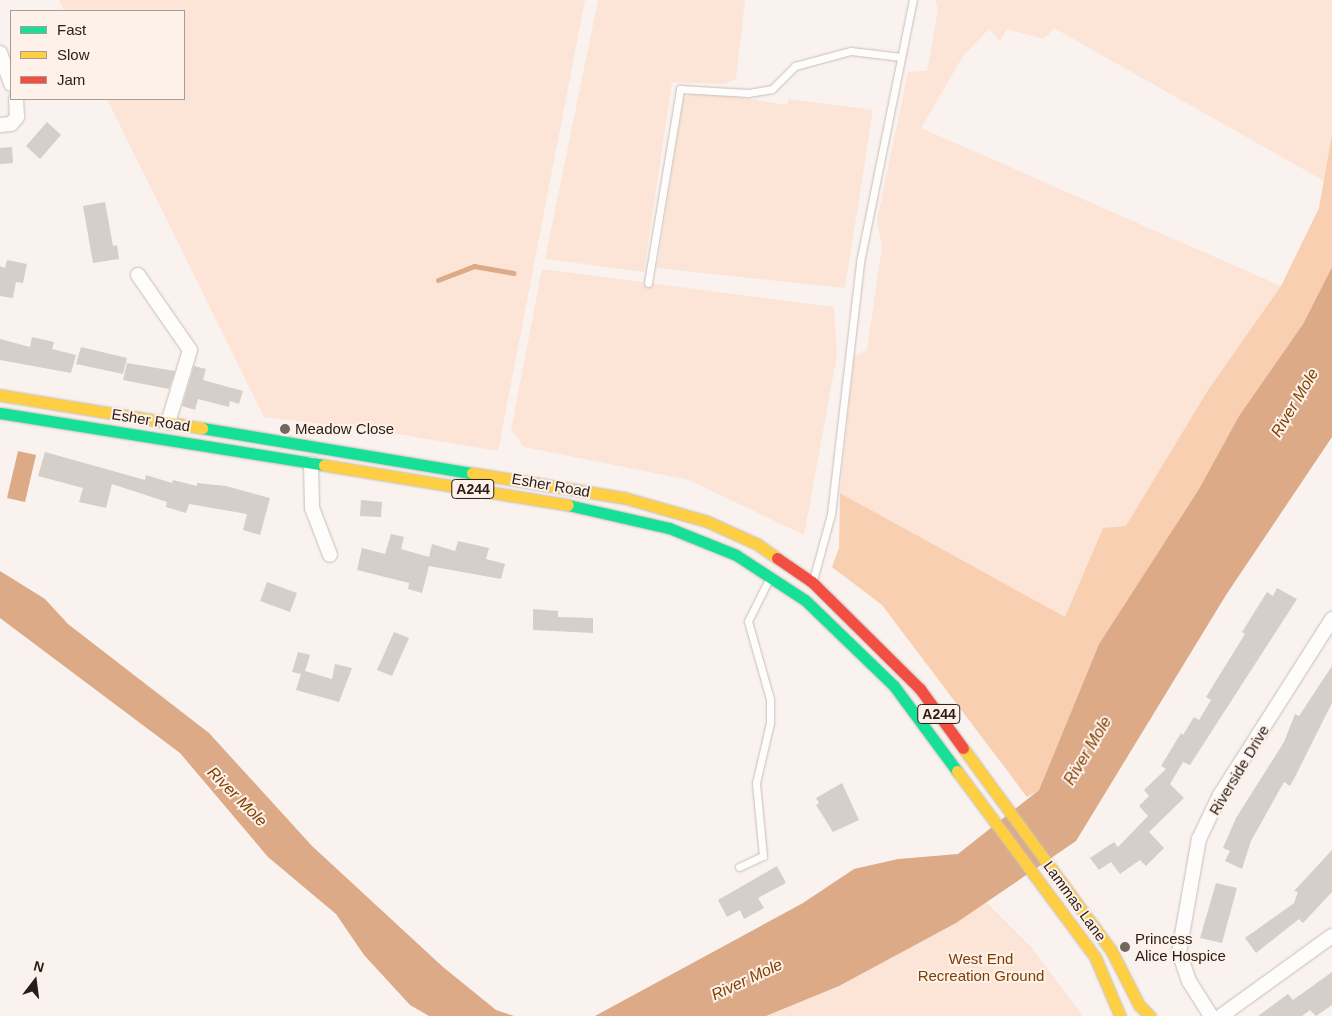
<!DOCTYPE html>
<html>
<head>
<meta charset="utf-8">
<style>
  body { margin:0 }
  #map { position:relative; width:1332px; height:1016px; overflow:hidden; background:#f9f2ee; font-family:Helvetica,sans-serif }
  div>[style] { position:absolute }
  .green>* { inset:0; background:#fce5d6 }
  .forest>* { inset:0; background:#f9cfb2 }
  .water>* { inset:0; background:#dcaa86 }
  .stream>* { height:4.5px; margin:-2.25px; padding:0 2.25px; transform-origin:2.25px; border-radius:2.25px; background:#dcaa86 }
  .building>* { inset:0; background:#d6cec9 }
  .roads { filter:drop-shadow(0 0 1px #c6beb9) drop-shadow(0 0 1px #c6beb9) }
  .lane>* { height:7px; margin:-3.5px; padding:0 3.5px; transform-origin:3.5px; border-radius:3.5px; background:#fefdfc }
  .street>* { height:14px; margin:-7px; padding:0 7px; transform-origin:7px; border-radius:7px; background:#fefdfc }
  .fast>* { height:11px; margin:-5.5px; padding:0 5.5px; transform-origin:5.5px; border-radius:5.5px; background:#16e098 }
  .slow>* { height:11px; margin:-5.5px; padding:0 5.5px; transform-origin:5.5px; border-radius:5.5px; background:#ffcf43 }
  .jam>* { height:11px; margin:-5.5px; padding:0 5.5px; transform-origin:5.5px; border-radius:5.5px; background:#f24e42 }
  .dots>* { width:14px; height:14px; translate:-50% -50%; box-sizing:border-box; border:2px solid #fdf1ea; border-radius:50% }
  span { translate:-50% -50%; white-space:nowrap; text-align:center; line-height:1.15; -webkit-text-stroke:4px #fdf1ea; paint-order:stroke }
  .shield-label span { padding:1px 4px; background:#fdf1ea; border:1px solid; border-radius:4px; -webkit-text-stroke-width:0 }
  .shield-label { font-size:14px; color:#281e17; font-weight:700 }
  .street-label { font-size:15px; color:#281e17 }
  .poi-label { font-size:15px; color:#281e17 }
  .left { translate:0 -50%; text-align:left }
  .park-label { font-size:15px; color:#7e3e00 }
  .water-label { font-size:16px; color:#814103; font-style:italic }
  .legend { position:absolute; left:10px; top:10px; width:175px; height:90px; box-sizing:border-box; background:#fdf1ea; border:1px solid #a89d96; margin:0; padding:6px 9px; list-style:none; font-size:15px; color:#281e17 }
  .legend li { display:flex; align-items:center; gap:10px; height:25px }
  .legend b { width:25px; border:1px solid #a89d96 }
  .north { position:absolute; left:10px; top:956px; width:50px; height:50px; -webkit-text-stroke:4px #fdf1ea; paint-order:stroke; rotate:15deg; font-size:14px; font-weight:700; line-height:20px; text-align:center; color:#281e17 }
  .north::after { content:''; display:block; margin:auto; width:18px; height:22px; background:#281e17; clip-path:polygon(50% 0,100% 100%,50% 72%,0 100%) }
</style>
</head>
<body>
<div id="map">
  <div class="green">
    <i style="clip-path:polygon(59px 0,585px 0,498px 451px,374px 430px,264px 417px,107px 99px,184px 99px,184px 11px,64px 11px)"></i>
    <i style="clip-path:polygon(598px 0,745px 0,736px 79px,724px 84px,672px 82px,644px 272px,545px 259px)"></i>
    <i style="clip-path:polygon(935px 0,1332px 0,1332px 134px,1326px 182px,1054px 28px,1044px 39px,1007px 29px,1000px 41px,989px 29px,963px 56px,921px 128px,1281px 286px,1208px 390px,1126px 527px,1103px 528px,1065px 618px,840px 493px,854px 357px,867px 350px,882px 246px,877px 221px,908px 72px,927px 71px,938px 10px)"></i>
    <i style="clip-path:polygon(695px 90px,787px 105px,789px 99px,873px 110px,845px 288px,657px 268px,683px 99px)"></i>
    <i style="clip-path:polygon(542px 269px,834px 307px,837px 355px,804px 535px,689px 480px,524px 447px,511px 430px)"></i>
    <i style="clip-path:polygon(986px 902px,1031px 947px,1083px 1016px,766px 1016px,839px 986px,956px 923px)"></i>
  </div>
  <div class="forest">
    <i style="clip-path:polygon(1332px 134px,1332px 267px,1303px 324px,1239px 416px,1199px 489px,1099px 644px,1039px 790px,1027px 797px,882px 605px,832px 567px,839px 548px,840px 493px,1065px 617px,1103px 528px,1126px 526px,1208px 390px,1281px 286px,1319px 208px)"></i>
  </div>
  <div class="water">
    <i style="clip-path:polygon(1332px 267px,1332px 437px,1226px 595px,1076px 841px,956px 923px,839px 986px,766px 1016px,595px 1016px,803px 903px,854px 869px,898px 859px,958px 854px,1039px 790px,1099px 644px,1199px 489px,1239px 416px,1303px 324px)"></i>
    <i style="clip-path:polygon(18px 451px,36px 455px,25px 502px,7px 498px)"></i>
    <i style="clip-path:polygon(0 571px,45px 599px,68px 624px,209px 733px,312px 846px,443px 967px,496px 1010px,514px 1016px,429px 1016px,410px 1005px,364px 955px,336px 914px,268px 857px,180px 753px,0 618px)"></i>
  </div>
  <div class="stream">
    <i style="left:438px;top:280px;width:39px;rotate:-21deg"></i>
    <i style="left:474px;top:266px;width:40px;rotate:10deg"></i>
  </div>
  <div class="building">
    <i style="clip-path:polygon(47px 122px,61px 135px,40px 159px,26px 146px)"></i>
    <i style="clip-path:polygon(12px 147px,13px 163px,0 164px,0 148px)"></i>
    <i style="clip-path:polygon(105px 202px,113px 246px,117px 245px,119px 259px,93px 263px,83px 206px)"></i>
    <i style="clip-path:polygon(7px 260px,27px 264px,23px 283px,16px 282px,13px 298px,0 296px,0 266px,5px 268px)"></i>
    <i style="clip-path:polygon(32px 337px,54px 342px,52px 349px,76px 355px,71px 373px,0 360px,0 339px,30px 347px)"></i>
    <i style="clip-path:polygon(81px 347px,127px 358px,123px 374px,76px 364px)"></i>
    <i style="clip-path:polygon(127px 363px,175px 371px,169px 389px,123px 380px)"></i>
    <i style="clip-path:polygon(194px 366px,206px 369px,203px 380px,243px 391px,239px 404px,230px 401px,229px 407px,198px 399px,195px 410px,182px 406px)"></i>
    <i style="clip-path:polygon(45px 452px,145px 480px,146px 475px,172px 483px,173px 480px,197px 486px,197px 483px,226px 486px,270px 498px,260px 535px,243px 530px,247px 514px,189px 504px,186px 513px,166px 507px,167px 502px,112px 484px,106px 508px,79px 502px,83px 488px,38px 476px)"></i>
    <i style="clip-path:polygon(361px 500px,382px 502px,381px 517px,360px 516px)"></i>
    <i style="clip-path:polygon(391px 534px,404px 537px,401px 549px,429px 557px,432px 544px,455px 551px,458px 541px,489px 548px,486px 559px,505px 564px,501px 579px,429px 566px,422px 593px,408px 589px,409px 583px,357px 570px,362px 548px,385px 554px)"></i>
    <i style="clip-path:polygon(267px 582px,297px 593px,290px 612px,260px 601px)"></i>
    <i style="clip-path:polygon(1277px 588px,1297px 599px,1190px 765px,1183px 762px,1170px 784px,1184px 798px,1149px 832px,1164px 848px,1146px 866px,1140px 860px,1120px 874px,1111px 862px,1099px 870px,1090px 858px,1114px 842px,1118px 847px,1148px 816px,1139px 806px,1149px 796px,1144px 790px,1166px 769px,1161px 766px,1181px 733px,1183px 735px,1194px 717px,1199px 720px,1211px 700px,1206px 697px,1245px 634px,1242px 632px,1267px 592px,1273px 596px)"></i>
    <i style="clip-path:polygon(533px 609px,558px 611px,558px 617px,593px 618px,593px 633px,533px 630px)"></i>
    <i style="clip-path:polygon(394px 632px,409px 638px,392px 676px,377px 670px)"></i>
    <i style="clip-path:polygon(298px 652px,310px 655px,305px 671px,332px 679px,335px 664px,352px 668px,339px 702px,296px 690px,301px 674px,292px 672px)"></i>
    <i style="clip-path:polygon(1332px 666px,1332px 703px,1296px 775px,1290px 786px,1284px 782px,1251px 841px,1242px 869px,1225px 861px,1230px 851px,1223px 848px,1236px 818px,1284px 742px,1295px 714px,1299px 716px)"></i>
    <i style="clip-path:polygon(842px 783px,859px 820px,833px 832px,816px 805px,819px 803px,816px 798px)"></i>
    <i style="clip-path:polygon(1332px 850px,1332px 892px,1303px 923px,1299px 919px,1256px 953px,1245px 938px,1294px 903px,1298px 892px,1294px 891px)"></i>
    <i style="clip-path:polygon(777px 866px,786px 883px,758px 898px,764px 908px,744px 919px,740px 910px,727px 917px,718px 900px)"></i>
    <i style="clip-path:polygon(1216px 883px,1237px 888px,1222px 943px,1200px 938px)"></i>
    <i style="clip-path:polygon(1332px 972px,1332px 1005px,1316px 1016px,1310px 1010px,1302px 1016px,1258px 1016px,1288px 994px,1293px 1000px)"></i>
  </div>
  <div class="roads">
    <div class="lane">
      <i style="left:648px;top:283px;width:197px;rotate:-80.6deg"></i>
      <i style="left:680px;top:89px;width:68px;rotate:3.4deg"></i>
      <i style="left:748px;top:93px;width:24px;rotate:-9deg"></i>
      <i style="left:772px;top:89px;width:33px;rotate:-45deg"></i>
      <i style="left:795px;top:66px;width:58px;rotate:-15deg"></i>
      <i style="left:851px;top:51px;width:50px;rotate:6.8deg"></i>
      <i style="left:813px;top:580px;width:68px;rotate:-74.7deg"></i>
      <i style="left:831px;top:514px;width:254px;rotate:-83.4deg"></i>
      <i style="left:860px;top:262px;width:267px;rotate:-78.6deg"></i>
      <i style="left:739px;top:867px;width:26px;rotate:-25deg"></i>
      <i style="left:763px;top:856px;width:73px;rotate:-95.5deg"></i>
      <i style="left:756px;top:783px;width:62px;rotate:-76.9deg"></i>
      <i style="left:770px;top:723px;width:24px;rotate:-90deg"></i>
      <i style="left:770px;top:699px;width:81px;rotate:-105.8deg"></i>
      <i style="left:748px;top:621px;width:47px;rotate:-63.4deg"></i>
    </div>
    <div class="street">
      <i style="left:0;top:53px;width:33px;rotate:70deg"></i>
      <i style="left:0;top:125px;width:11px;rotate:-5deg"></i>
      <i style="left:11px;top:124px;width:9px;rotate:-49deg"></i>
      <i style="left:17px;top:117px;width:18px;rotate:-93deg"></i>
      <i style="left:138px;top:275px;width:91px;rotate:55.3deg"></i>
      <i style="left:190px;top:350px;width:76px;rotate:106.8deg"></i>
      <i style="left:311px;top:464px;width:44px;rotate:88.7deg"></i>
      <i style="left:312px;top:508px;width:50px;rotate:69deg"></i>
      <i style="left:1211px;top:1016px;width:41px;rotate:-122.2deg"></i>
      <i style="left:1189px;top:981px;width:31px;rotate:-109deg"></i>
      <i style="left:1179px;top:952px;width:115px;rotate:-80deg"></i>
      <i style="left:1199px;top:839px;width:49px;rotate:-64.5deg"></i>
      <i style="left:1220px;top:795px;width:209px;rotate:-57.5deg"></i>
      <i style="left:1221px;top:1016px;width:137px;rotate:-35.8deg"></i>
    </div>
    <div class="fast">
      <i style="left:0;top:413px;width:328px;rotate:9.1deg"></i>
      <i style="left:202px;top:428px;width:274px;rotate:9.5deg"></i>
      <i style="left:568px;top:505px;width:104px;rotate:12.8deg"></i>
      <i style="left:669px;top:528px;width:72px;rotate:21.9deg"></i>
      <i style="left:736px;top:555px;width:82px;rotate:33.1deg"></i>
      <i style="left:805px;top:600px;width:124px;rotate:44deg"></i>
      <i style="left:894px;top:686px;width:106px;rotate:53.5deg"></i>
    </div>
    <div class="slow">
      <i style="left:0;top:395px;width:205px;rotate:9.3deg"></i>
      <i style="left:324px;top:465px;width:247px;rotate:9.3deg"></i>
      <i style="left:472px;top:473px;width:155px;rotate:9.3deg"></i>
      <i style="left:625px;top:498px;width:84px;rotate:15.9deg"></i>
      <i style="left:706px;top:521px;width:56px;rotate:24.3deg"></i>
      <i style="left:757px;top:544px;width:24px;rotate:35deg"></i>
      <i style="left:963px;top:748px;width:250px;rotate:53.8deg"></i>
      <i style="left:1111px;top:950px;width:62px;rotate:63deg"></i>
      <i style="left:1139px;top:1005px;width:16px;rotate:45deg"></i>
      <i style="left:957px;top:771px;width:232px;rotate:53.4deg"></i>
      <i style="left:1095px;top:957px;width:64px;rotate:67deg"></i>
    </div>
    <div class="jam">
      <i style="left:777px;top:558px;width:42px;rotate:34.4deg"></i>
      <i style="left:812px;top:582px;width:152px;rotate:44.7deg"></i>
      <i style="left:920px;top:689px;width:73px;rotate:53.9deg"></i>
    </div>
  </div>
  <div class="dots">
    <i style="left:285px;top:429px;background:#716862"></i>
    <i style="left:1125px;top:947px;background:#716862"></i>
  </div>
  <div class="shield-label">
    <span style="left:473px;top:489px">A244</span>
    <span style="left:939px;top:714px">A244</span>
  </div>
  <div class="street-label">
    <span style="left:151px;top:420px;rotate:9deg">Esher Road</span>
    <span style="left:551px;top:485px;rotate:10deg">Esher Road</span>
    <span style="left:1239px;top:770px;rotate:-59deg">Riverside Drive</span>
    <span style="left:1075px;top:901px;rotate:54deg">Lammas Lane</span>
  </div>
  <div class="poi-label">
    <span class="left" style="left:295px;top:429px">Meadow Close</span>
    <span class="left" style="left:1135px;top:947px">Princess<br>Alice Hospice</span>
  </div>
  <div class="park-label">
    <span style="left:981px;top:967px">West End<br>Recreation Ground</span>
  </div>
  <div class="water-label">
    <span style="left:1295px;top:403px;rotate:-59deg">River Mole</span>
    <span style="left:1088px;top:751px;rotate:-59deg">River Mole</span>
    <span style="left:237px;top:797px;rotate:45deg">River Mole</span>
    <span style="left:747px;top:980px;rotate:-25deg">River Mole</span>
  </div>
  <ul class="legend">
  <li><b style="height:6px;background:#16e098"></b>Fast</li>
  <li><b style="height:6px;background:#ffcf43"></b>Slow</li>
  <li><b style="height:6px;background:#f24e42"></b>Jam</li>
  </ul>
  <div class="north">N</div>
</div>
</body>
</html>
